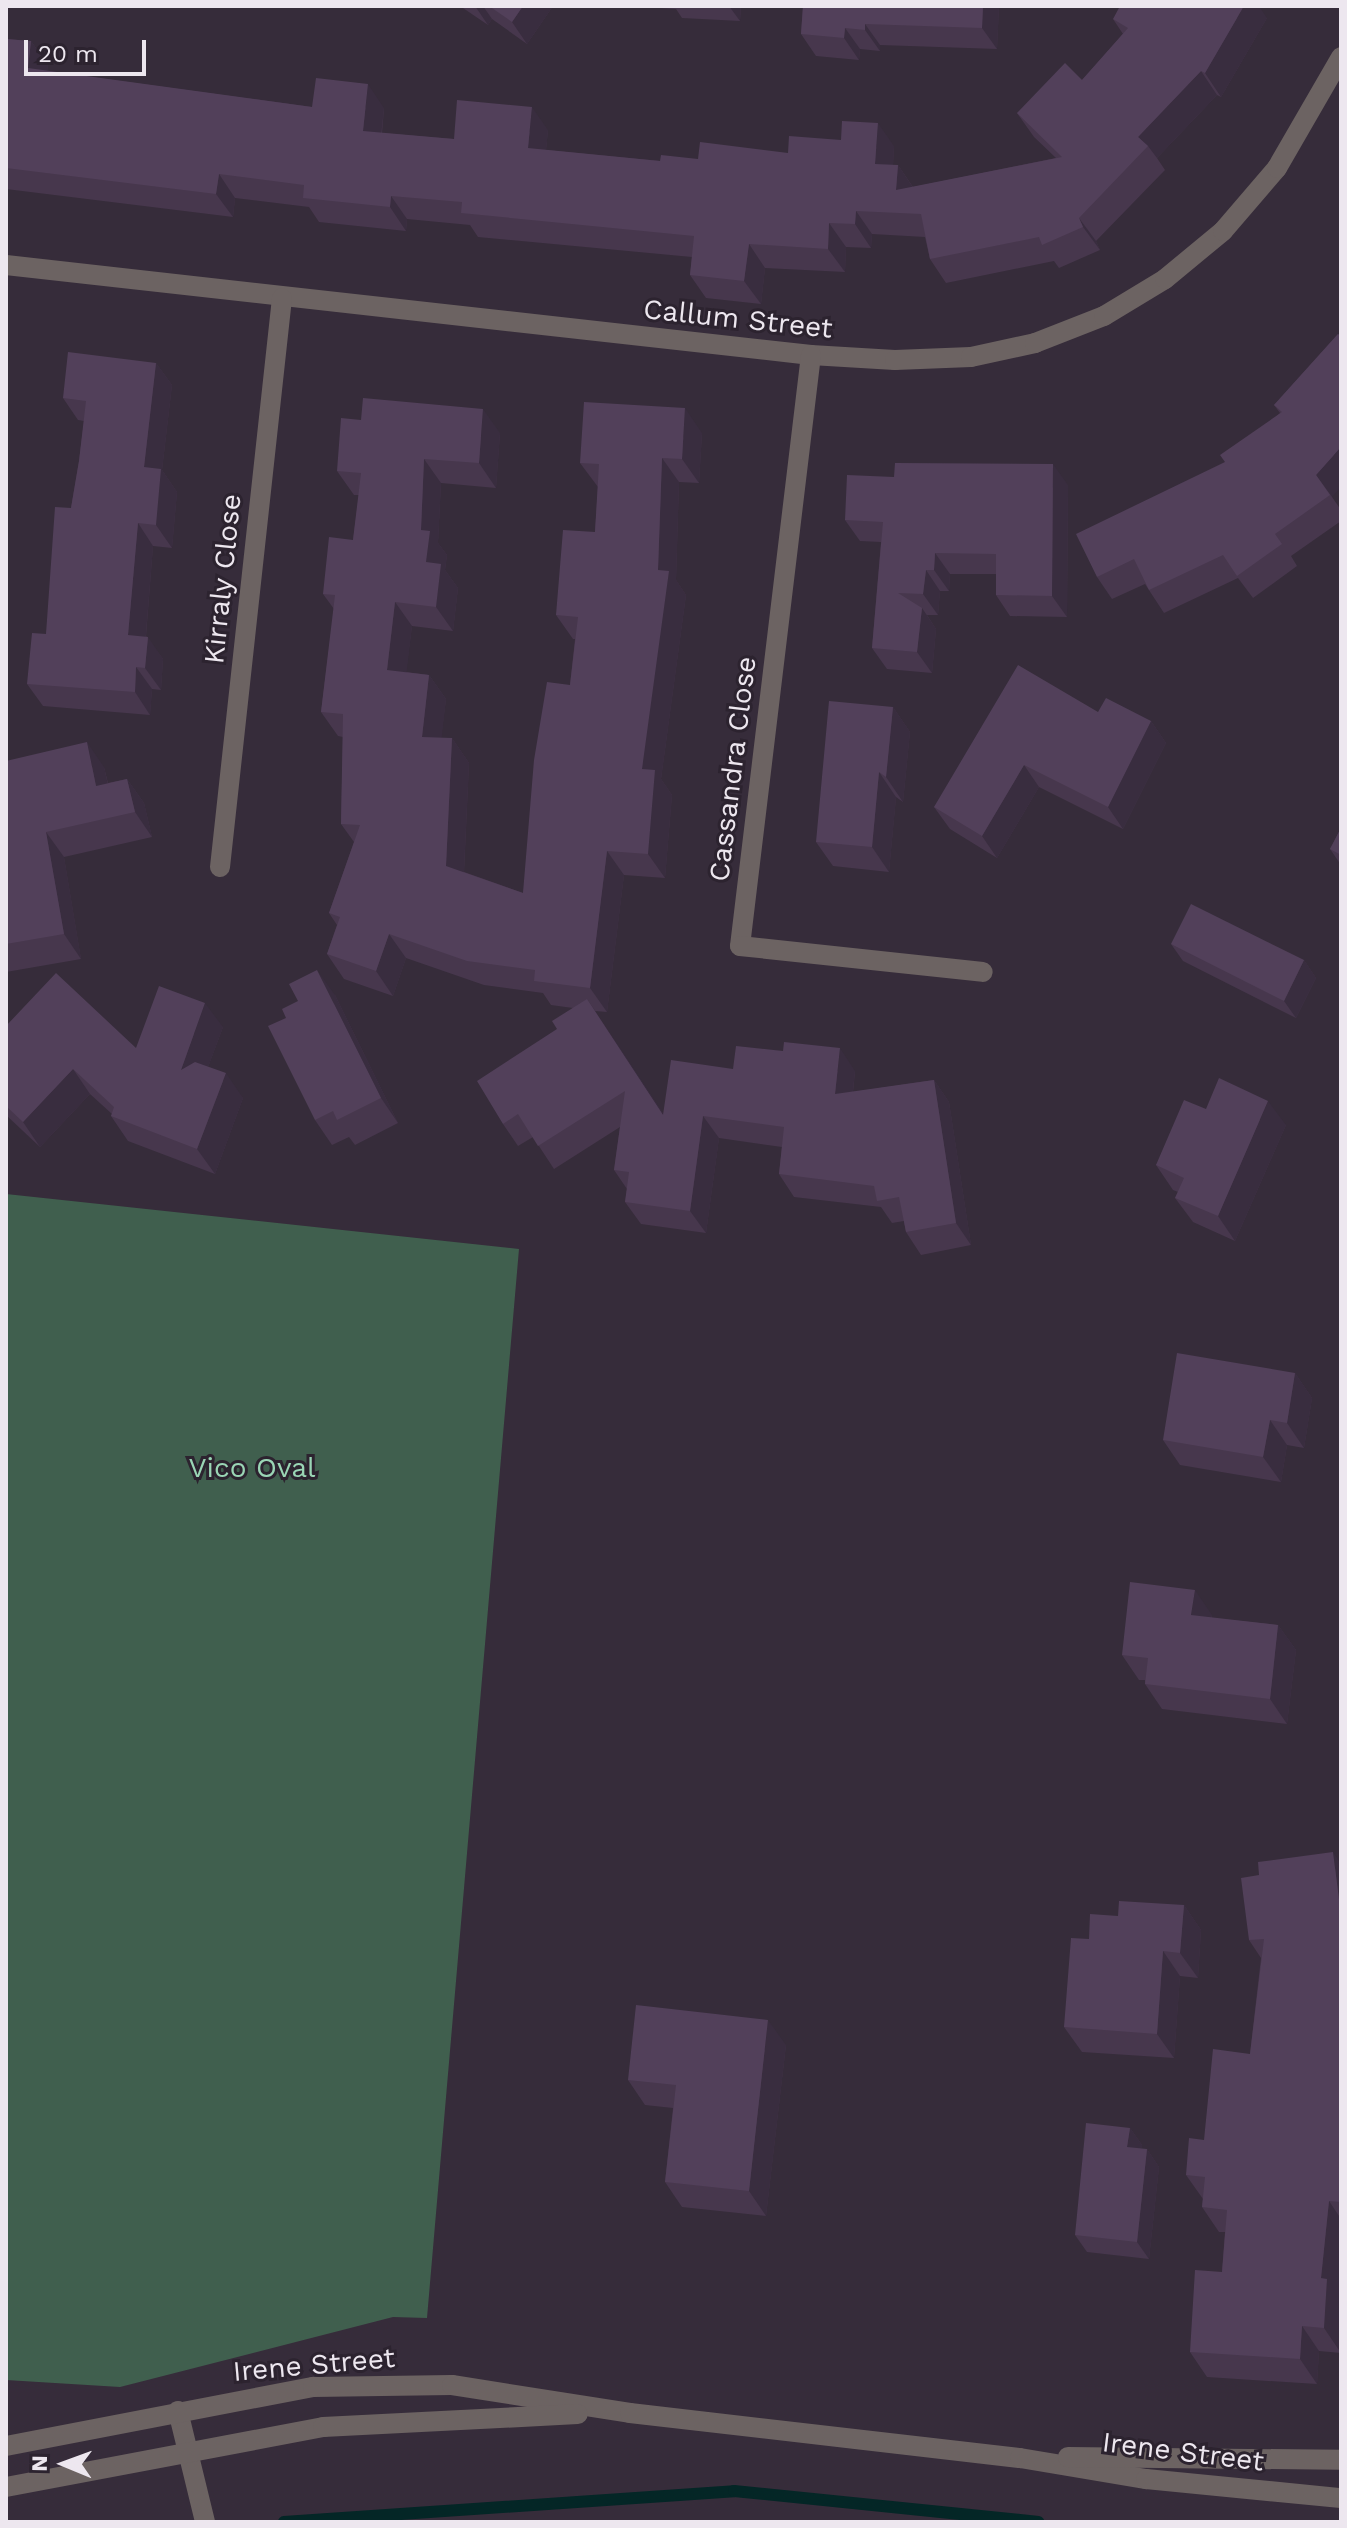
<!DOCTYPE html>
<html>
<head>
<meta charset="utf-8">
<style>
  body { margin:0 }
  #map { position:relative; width:1347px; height:2528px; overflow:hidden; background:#362c3a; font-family:"Work Sans",sans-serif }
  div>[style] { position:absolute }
  .green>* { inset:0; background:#405f4e }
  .stream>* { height:12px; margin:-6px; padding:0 6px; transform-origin:6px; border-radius:6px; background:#042626 }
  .minor>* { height:20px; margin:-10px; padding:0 10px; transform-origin:10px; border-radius:10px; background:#6c6362 }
  .tertiary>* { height:20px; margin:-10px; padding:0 10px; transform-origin:10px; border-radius:10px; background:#6c6362 }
  .wall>* { inset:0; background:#47374d }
  .shaded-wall>* { inset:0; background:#392d3f }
  .building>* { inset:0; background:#52405a }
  span { translate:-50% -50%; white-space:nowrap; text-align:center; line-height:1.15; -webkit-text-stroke:6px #2c232f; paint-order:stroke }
  .street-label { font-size:28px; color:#ede7ef }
  .park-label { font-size:28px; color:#9ad6b5 }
  .frame { position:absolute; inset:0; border:8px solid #ede7ef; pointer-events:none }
  .north { position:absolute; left:24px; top:2424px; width:80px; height:80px; -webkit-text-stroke:6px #2c232f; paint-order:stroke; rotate:271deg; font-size:22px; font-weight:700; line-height:32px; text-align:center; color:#ede7ef }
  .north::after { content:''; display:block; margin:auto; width:28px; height:36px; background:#ede7ef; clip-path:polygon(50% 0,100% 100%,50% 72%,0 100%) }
  .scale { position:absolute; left:24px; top:40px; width:122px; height:36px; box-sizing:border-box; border:4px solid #ede7ef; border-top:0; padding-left:10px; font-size:24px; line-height:28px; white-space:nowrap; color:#ede7ef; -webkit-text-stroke:6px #2c232f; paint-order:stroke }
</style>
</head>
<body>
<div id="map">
  <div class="green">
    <i style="clip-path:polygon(6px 1194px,519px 1249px,427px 2318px,393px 2317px,120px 2387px,6px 2380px)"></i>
  </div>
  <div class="stream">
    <i style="left:284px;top:2522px;width:451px;rotate:-3.9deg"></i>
    <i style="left:734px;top:2491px;width:306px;rotate:5.8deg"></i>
  </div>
  <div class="minor">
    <i style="left:6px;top:265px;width:810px;rotate:6.38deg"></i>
    <i style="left:811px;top:355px;width:84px;rotate:3.4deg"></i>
    <i style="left:895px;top:360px;width:76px;rotate:-2.3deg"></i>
    <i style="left:971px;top:357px;width:66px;rotate:-12.3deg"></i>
    <i style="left:1035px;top:343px;width:74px;rotate:-21.4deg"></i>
    <i style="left:1104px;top:316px;width:71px;rotate:-31.2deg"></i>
    <i style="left:1165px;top:279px;width:75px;rotate:-39.6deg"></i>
    <i style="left:1223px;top:231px;width:83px;rotate:-49.4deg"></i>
    <i style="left:1277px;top:168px;width:128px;rotate:-60deg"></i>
    <i style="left:811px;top:355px;width:595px;rotate:96.85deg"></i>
    <i style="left:740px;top:946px;width:244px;rotate:6.1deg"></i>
    <i style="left:220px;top:867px;width:572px;rotate:-83.78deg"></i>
    <i style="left:178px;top:2411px;width:114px;rotate:76.3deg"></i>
  </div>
  <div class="tertiary">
    <i style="left:6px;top:2446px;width:313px;rotate:-10.9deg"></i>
    <i style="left:313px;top:2387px;width:139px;rotate:-0.8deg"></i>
    <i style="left:452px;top:2385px;width:180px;rotate:8.9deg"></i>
    <i style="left:630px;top:2413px;width:393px;rotate:6.6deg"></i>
    <i style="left:1020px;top:2458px;width:128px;rotate:9.5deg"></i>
    <i style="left:1146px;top:2479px;width:196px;rotate:5.6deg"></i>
    <i style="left:1068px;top:2457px;width:273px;rotate:0.6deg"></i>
    <i style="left:6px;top:2487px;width:323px;rotate:-10.7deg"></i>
    <i style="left:323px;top:2427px;width:255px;rotate:-2.9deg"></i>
  </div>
  <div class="wall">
    <i style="clip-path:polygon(460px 6px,553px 6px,527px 44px,492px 19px,488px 25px)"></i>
    <i style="clip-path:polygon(629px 6px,741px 6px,740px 21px,682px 18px,676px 9px)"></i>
    <i style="clip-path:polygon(803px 6px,999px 6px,997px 49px,880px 45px,880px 51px,860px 49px,859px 60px,816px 56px,801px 34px)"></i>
    <i style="clip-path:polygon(1267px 18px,1221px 97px,1217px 95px,1157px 158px,1165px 170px,1096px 241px,1100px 250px,1059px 268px,1054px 261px,946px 283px,930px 259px,925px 237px,872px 234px,871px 248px,846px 247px,845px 272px,765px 268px,761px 304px,706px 298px,690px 275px,692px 257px,478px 237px,470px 225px,407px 219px,406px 231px,319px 222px,309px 207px,235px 198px,233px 217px,6px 189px,6px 39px,31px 41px,48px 65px,47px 71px,312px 107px,384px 108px,382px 133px,454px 139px,548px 130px,546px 150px,660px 161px,698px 159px,894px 146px,893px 165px,898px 165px,913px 187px,1056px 158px,1034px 137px,1017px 113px,1082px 80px,1123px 34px,1113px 19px)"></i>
    <i style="clip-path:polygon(1338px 334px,1332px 497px,1341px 510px,1341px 521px,1291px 556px,1297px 566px,1253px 598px,1238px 578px,1164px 613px,1145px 584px,1112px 599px,1097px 577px,1280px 413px,1274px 405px)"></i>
    <i style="clip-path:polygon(156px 363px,172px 385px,162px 470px,177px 492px,172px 548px,153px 546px,146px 636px,163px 659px,161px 690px,152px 689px,150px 715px,43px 706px,27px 684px,46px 634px,71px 508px,79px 461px,84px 421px,78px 420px,63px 398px)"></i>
    <i style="clip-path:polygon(500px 433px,496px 488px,441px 483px,438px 543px,447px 555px,445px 570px,458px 588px,453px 631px,412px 626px,406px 672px,429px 675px,446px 699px,441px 738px,452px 738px,469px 763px,464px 872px,523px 893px,570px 685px,575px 639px,573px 639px,556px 615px,595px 532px,598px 487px,580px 463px,702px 433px,699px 483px,679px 482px,676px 580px,686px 595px,661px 779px,672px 795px,665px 878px,624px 875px,607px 1012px,595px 1011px,663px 1114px,733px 1069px,855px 1071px,853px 1092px,934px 1080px,949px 1102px,971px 1245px,921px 1255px,906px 1232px,904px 1221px,892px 1223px,881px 1207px,794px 1197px,779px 1174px,782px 1147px,719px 1138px,706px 1233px,641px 1224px,625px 1202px,627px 1189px,614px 1170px,620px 1127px,554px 1169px,533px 1137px,518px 1146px,503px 1124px,557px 1029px,573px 1008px,551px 1005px,543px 993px,484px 985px,406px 958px,393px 996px,344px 979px,327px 954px,337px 925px,329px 913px,354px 842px,341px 824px,343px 737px,338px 736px,321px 712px,334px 609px,323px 594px,353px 540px,359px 495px,354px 495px,337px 471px)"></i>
    <i style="clip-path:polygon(1068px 485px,1067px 617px,1010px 616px,996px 595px,996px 574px,950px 574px,949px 591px,940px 591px,938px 615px,927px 615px,936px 629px,932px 673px,887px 669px,872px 648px,881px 542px,860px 541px,845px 520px)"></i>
    <i style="clip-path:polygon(893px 707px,910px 732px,903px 802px,896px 797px,889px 872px,833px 866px,816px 842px)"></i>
    <i style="clip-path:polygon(1098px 712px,1151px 721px,1166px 743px,1123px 829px,1039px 787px,997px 858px,950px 829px,934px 807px)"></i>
    <i style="clip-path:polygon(6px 761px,104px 767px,108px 783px,127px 779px,144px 803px,152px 837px,64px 857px,81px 959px,6px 972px)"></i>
    <i style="clip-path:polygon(1341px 828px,1341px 865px,1330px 849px)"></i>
    <i style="clip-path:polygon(1171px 944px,1304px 960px,1316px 978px,1296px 1018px,1183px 961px)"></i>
    <i style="clip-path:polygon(335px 995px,398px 1123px,355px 1145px,349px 1137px,332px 1145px,315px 1120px)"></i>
    <i style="clip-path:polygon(6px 1026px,136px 1048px,223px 1027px,208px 1067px,243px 1098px,215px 1174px,128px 1141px,111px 1116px,112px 1114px,90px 1094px,40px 1147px,6px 1115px)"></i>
    <i style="clip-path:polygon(1206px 1109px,1286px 1125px,1235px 1241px,1193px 1222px,1175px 1198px,1178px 1192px,1173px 1190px,1156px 1165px)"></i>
    <i style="clip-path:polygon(1295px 1373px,1312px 1398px,1304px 1448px,1287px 1445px,1281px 1482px,1180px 1465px,1163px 1440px)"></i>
    <i style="clip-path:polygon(1212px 1615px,1212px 1618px,1278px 1625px,1296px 1650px,1287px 1724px,1162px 1709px,1145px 1684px,1145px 1680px,1139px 1680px,1122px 1655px)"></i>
    <i style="clip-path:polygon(1341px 1864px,1341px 2277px,1339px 2296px,1341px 2299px,1341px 2353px,1319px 2351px,1317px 2384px,1207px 2377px,1190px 2352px,1222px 2272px,1225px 2232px,1219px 2232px,1202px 2207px,1203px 2199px,1186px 2175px,1250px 2054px,1261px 1958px,1249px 1940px)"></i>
    <i style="clip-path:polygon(1184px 1905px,1201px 1930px,1198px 1978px,1180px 1976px,1174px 2058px,1082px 2052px,1064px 2027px,1089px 1939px,1118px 1916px)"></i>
    <i style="clip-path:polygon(786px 2045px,766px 2216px,682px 2207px,665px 2182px,673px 2108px,645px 2105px,628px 2080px)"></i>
    <i style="clip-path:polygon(1130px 2128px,1142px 2145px,1141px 2149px,1147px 2149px,1159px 2167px,1149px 2259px,1087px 2252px,1075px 2235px)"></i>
  </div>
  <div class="shaded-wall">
    <i style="clip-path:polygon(475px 6px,483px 6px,492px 19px,488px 25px)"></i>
    <i style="clip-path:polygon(523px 6px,553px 6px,527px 44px,512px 22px)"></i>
    <i style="clip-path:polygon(729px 6px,741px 6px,740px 21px)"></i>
    <i style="clip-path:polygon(983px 6px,999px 6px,997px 49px,982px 28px)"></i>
    <i style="clip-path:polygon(1244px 6px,1259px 6px,1267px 18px,1221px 97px,1205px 73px)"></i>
    <i style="clip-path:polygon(865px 24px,880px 45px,880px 51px,865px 30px)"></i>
    <i style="clip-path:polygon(845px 28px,860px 49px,859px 60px,844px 38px)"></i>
    <i style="clip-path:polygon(31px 41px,48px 65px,45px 92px,28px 68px)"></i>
    <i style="clip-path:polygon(1201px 71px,1217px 95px,1157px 158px,1148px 146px,1138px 137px)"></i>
    <i style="clip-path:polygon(368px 84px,384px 108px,379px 155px,363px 131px)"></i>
    <i style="clip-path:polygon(532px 107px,548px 130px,544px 172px,528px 148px)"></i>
    <i style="clip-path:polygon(878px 123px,894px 146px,892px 187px,875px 164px)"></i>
    <i style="clip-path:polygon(898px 165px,914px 189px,896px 190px)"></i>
    <i style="clip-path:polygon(219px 174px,235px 198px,233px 217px,216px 194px)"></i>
    <i style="clip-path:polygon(391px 196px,407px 219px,406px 231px,390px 207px)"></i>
    <i style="clip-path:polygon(856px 211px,872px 234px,871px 248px,855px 224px)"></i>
    <i style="clip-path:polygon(1079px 218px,1096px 241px,1100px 250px,1083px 227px)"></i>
    <i style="clip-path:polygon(829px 223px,846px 247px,845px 272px,828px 249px)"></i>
    <i style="clip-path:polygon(749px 244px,765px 268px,761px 304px,744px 281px)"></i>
    <i style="clip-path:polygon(156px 363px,172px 385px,162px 470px,177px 492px,172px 548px,156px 525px,144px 467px)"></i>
    <i style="clip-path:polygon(685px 408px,702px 433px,699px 483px,682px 459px)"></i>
    <i style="clip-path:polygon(483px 409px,500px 433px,496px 488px,479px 463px)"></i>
    <i style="clip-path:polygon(1341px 447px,1341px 487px,1332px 497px,1316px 475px)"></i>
    <i style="clip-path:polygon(662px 458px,679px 482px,676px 580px,686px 595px,661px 779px,672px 795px,665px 878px,648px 854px,642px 769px,658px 570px)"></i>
    <i style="clip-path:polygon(424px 459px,441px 483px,438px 543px,447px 555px,445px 570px,458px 588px,453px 631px,436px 607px,426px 562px,421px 530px)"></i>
    <i style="clip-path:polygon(1053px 464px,1068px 485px,1067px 617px,1052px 596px)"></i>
    <i style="clip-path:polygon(138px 523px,153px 546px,144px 658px,128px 635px)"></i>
    <i style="clip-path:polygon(935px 553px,950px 574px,949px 591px,934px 570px)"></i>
    <i style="clip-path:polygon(926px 570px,940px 591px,938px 615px,923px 594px)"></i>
    <i style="clip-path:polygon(395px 602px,412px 626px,404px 694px,387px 670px)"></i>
    <i style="clip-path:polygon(922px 608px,936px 629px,932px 673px,917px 652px)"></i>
    <i style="clip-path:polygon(148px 637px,163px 659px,161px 690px,145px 668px)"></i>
    <i style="clip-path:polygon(136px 667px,152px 689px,150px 715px,135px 692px)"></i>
    <i style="clip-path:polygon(429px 675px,446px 699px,439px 761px,422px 737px)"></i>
    <i style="clip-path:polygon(893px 707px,910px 732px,903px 802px,886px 777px)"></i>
    <i style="clip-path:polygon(1151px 721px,1166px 743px,1123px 829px,1108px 807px)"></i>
    <i style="clip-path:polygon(452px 738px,469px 763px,463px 890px,446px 866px)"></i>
    <i style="clip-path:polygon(87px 742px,104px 767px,114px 811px,96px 786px)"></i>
    <i style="clip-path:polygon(1024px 765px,1039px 787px,997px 858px,982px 836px)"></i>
    <i style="clip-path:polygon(879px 772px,896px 797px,889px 872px,872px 847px)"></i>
    <i style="clip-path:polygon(127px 779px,144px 803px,152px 837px,135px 812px)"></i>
    <i style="clip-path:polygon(46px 832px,64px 857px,81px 959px,64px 934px)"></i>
    <i style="clip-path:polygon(607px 851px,624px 875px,607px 1012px,590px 988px)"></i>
    <i style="clip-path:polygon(389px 934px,406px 958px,393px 996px,376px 971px)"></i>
    <i style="clip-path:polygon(1304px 960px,1316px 978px,1296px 1018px,1284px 1001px)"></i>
    <i style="clip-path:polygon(317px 970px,335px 995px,398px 1123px,381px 1098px)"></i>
    <i style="clip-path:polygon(587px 999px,602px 1021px,679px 1137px,663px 1115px)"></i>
    <i style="clip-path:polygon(205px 1003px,223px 1027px,198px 1094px,181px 1070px)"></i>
    <i style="clip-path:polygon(840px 1048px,855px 1071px,850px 1117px,835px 1094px)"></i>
    <i style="clip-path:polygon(73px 1069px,90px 1094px,40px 1147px,23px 1122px)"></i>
    <i style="clip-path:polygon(226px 1073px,243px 1098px,215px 1174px,197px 1149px)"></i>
    <i style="clip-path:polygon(934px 1080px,949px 1102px,971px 1245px,956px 1223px)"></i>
    <i style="clip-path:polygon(1268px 1101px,1286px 1125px,1235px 1241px,1218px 1216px)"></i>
    <i style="clip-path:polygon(703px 1116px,719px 1138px,706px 1233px,690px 1211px)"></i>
    <i style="clip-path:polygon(1295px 1373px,1312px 1398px,1304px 1448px,1287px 1423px)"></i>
    <i style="clip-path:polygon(1270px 1420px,1287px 1445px,1281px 1482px,1263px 1457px)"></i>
    <i style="clip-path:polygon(1195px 1590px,1212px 1615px,1209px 1640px,1191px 1615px)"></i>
    <i style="clip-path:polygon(1278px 1625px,1296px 1650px,1287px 1724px,1270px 1699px)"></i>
    <i style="clip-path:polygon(1333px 1852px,1341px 1864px,1341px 1915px)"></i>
    <i style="clip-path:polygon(1184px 1905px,1201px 1930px,1198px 1978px,1180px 1953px)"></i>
    <i style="clip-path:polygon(1163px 1951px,1180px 1976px,1174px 2058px,1157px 2034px)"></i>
    <i style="clip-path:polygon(768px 2020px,786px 2045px,766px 2216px,749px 2191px)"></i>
    <i style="clip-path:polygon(1130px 2128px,1142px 2145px,1139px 2164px,1127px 2147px)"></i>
    <i style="clip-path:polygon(1147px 2149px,1159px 2167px,1149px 2259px,1137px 2242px)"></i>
    <i style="clip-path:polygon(1329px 2201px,1341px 2219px,1341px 2277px,1339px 2296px,1341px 2299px,1341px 2353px,1324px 2328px,1321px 2278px)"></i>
    <i style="clip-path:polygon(1302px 2326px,1319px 2351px,1317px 2384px,1300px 2359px)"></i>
  </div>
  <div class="building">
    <i style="clip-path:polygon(489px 6px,523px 6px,512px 22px)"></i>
    <i style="clip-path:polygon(803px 6px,983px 6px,982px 28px,865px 24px,865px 30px,845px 28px,844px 38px,801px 34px)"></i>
    <i style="clip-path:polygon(1120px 6px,1244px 6px,1205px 73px,1201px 71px,1138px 137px,1148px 146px,1079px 218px,1083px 227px,1042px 245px,1039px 237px,930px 259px,921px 214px,856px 211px,855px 224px,829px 223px,828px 249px,749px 244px,744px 281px,690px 275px,694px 236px,461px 213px,462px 202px,391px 196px,390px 207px,303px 198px,304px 185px,219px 174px,216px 194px,6px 168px,6px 39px,31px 41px,28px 68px,312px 107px,316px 78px,368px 84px,363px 131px,454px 139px,457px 100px,532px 107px,528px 148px,660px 161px,661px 155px,698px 159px,700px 142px,788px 153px,789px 136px,841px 140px,842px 121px,878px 123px,875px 164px,898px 165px,896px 190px,1062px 157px,1017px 113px,1065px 63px,1082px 80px,1128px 28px,1113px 19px)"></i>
    <i style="clip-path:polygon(1338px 334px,1341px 336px,1341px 447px,1316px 475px,1330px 495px,1275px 534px,1282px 544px,1237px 576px,1223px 555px,1149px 590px,1134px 559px,1097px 577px,1076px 534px,1225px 462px,1220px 455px,1282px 412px,1274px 405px)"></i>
    <i style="clip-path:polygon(68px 352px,156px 363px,144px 467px,161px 469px,156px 525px,138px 523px,128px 635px,148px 637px,145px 668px,136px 667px,135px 692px,27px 684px,32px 633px,46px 634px,55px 507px,71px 508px,79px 461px,86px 401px,63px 398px)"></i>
    <i style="clip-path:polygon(363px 398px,483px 409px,479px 463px,424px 459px,421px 530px,430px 531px,426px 562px,441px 564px,436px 607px,395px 602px,387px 670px,429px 675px,422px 737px,452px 738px,446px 866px,523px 893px,534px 760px,547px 682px,570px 685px,578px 617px,556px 615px,563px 530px,595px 532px,599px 464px,580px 463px,584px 402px,685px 408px,682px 459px,662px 458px,658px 570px,669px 571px,642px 769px,655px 770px,648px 854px,607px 851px,590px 988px,534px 981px,535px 970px,467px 961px,389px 934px,376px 971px,327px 954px,340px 917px,329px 913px,360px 825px,341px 824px,343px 714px,321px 712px,335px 595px,323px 594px,329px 537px,353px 540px,361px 473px,337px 471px,341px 418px,361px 420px)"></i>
    <i style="clip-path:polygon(895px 463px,1053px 464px,1052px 596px,996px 595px,996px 554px,935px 553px,934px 570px,926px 570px,923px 594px,898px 593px,922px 608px,917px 652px,872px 648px,883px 522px,845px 520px,847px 475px,894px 477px)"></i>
    <i style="clip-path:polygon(1018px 665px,1098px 712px,1106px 698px,1151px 721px,1108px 807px,1024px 765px,982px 836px,934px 807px)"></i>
    <i style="clip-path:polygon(829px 701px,893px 707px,886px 777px,879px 772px,872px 847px,816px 842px)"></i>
    <i style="clip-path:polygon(87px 742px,96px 786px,127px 779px,135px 812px,46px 832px,64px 934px,6px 944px,6px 761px)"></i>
    <i style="clip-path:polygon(1341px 828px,1341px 855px,1330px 849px)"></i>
    <i style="clip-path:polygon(1191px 904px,1304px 960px,1284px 1001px,1171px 944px)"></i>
    <i style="clip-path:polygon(317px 970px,381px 1098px,337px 1120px,333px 1111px,315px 1120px,268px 1026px,286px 1018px,282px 1009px,298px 1001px,289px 984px)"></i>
    <i style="clip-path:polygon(56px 973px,136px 1048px,159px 986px,205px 1003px,181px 1070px,195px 1062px,226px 1073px,197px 1149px,111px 1116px,114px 1107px,73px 1069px,23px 1122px,6px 1106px,6px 1026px)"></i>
    <i style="clip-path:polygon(587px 999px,663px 1115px,671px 1060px,733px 1069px,736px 1046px,783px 1051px,784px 1042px,840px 1048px,835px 1094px,934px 1080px,956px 1223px,906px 1232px,899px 1197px,877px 1201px,874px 1186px,779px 1174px,784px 1127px,703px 1116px,690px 1211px,625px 1202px,629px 1172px,614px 1170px,625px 1091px,538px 1146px,518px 1114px,503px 1124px,477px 1081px,557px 1029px,552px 1021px)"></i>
    <i style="clip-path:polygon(1219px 1078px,1268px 1101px,1218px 1216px,1175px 1198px,1184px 1178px,1156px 1165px,1184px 1100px,1206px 1109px)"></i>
    <i style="clip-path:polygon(1177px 1353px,1295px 1373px,1287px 1423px,1270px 1420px,1263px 1457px,1163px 1440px)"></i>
    <i style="clip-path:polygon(1130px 1582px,1195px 1590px,1191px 1615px,1278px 1625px,1270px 1699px,1145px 1684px,1148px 1658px,1122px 1655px)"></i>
    <i style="clip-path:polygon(1333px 1852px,1341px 1915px,1341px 2202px,1329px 2201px,1321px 2278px,1327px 2279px,1324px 2328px,1302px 2326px,1300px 2359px,1190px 2352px,1195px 2270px,1222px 2272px,1227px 2210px,1202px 2207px,1205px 2177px,1186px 2175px,1189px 2138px,1204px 2140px,1213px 2049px,1250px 2054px,1264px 1939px,1249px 1940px,1241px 1878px,1259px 1875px,1258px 1862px)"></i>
    <i style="clip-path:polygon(1119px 1901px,1184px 1905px,1180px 1953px,1163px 1951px,1157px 2034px,1064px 2027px,1071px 1938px,1089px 1939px,1090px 1914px,1118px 1916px)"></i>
    <i style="clip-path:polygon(636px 2005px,768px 2020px,749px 2191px,665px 2182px,676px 2085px,628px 2080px)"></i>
    <i style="clip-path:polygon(1086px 2123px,1130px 2128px,1127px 2147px,1147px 2149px,1137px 2242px,1075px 2235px)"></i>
  </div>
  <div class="street-label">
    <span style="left:738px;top:319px;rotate:6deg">Callum Street</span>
    <span style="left:223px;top:579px;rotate:-84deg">Kirraly Close</span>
    <span style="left:733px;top:769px;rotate:-83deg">Cassandra Close</span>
    <span style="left:314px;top:2365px;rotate:-5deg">Irene Street</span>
    <span style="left:1183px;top:2452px;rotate:7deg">Irene Street</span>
  </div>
  <div class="park-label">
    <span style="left:252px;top:1468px">Vico Oval</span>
  </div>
  <div class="frame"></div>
  <div class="north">N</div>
  <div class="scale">20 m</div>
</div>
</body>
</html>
